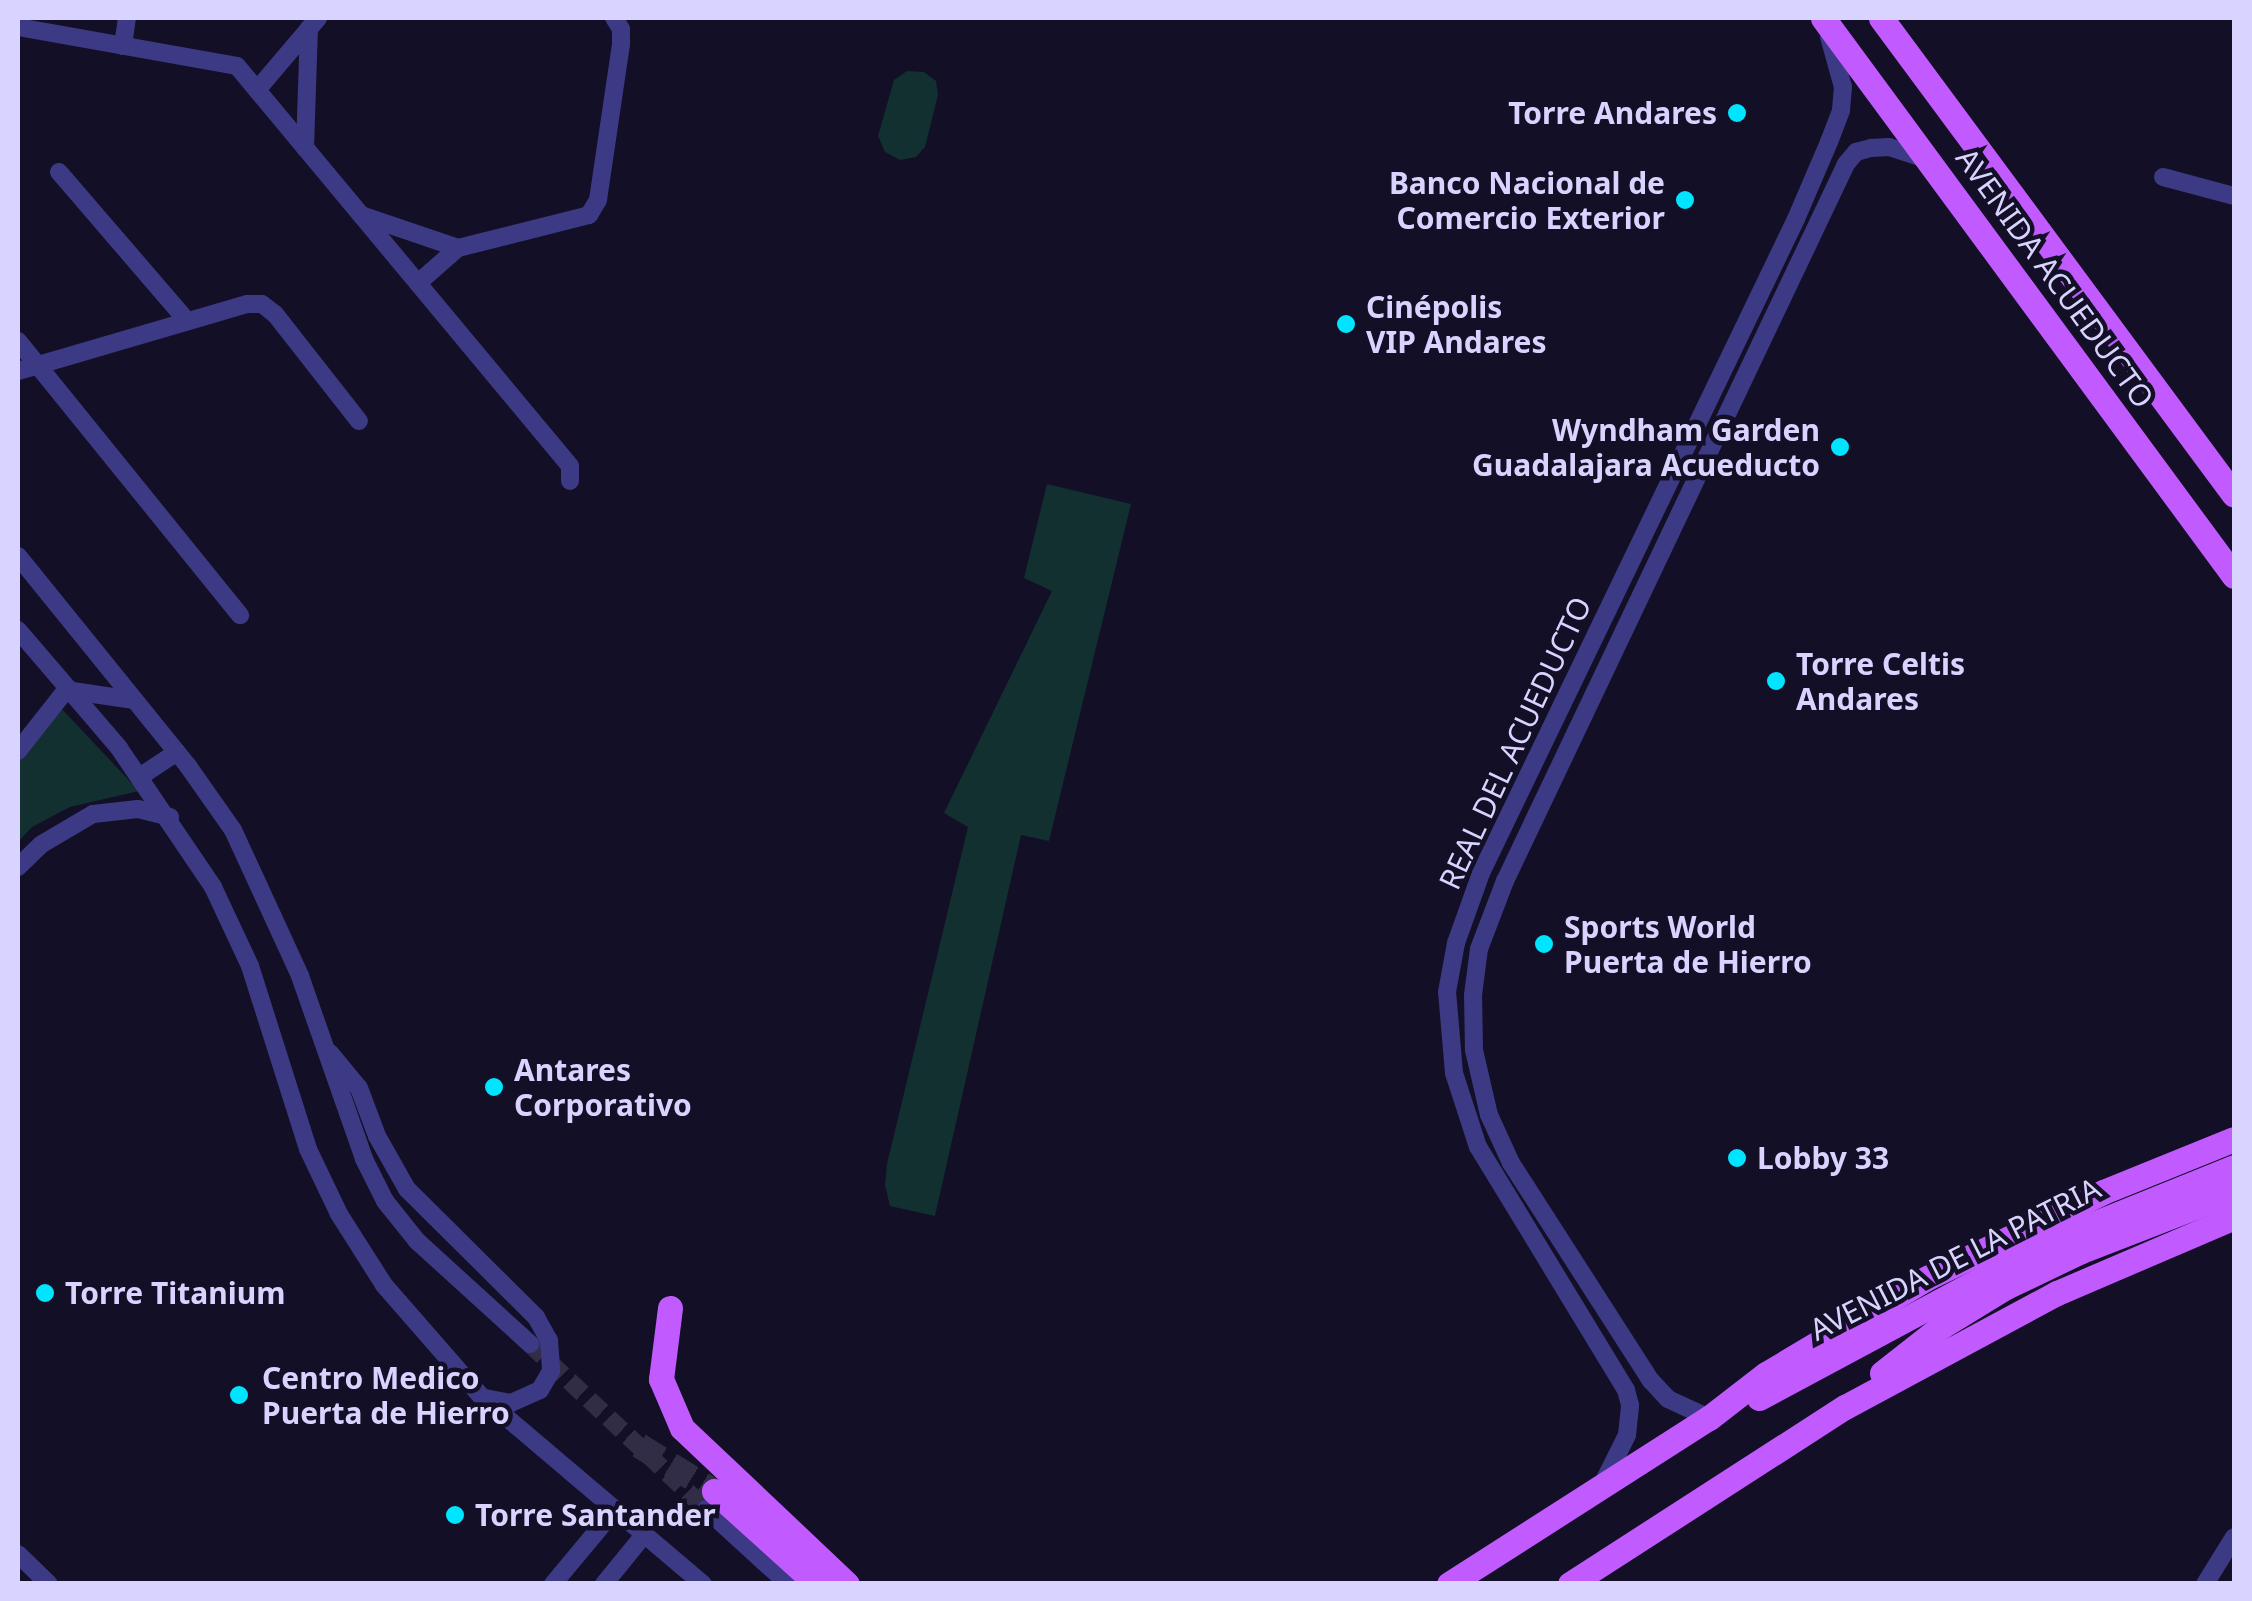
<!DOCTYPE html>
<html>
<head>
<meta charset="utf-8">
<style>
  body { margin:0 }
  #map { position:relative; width:2252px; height:1601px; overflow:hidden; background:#130f26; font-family:"Noto Sans",sans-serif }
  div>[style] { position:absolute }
  .green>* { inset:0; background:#12302f }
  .minor-tunnel>* { height:18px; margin-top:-9px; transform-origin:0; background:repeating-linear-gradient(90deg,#312d47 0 18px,transparent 0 27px) }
  .primary-tunnel>* { height:25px; margin-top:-12.5px; transform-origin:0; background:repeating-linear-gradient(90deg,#312d47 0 25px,transparent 0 37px) }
  .minor>* { height:18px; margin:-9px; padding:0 9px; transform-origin:9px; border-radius:9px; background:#3d3a85 }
  .primary>* { height:25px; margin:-12.5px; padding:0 12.5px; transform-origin:12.5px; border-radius:12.5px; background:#c25bff }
  .dots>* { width:28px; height:28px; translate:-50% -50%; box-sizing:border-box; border:5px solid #130f26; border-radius:50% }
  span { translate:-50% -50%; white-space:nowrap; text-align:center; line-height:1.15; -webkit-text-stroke:9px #130f26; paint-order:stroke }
  .poi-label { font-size:30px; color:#d9d4ff; font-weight:700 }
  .right { translate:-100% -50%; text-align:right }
  .left { translate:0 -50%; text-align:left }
  .street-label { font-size:30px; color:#d9d4ff }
  .frame { position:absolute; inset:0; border:20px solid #d9d4ff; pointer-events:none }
</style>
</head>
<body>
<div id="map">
  <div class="green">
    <i style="clip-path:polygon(907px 71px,924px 72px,936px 81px,938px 95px,925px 147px,916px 157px,900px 160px,885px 152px,878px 136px,894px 80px)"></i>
    <i style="clip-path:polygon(1047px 484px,1131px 504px,1049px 841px,1021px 835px,935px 1216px,890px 1206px,885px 1185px,887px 1164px,968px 827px,944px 813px,1052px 591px,1024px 578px)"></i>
    <i style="clip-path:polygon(60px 707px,139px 791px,70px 807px,32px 827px,18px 842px,18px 760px)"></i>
  </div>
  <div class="minor-tunnel">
    <i style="left:530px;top:1344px;width:241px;rotate:43.2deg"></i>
  </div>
  <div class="primary-tunnel">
    <i style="left:639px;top:1445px;width:88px;rotate:31.5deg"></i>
  </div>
  <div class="minor">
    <i style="left:18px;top:27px;width:222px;rotate:10.1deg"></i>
    <i style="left:237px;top:66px;width:520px;rotate:50.22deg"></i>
    <i style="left:570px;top:466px;width:15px;rotate:90deg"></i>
    <i style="left:123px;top:46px;width:28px;rotate:-82deg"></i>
    <i style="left:257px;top:90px;width:94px;rotate:-49.7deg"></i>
    <i style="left:305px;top:148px;width:120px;rotate:-88.1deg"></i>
    <i style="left:59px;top:172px;width:196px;rotate:49.3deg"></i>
    <i style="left:2163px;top:177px;width:73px;rotate:15deg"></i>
    <i style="left:361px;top:215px;width:102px;rotate:18.8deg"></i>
    <i style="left:418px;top:283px;width:53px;rotate:-41.2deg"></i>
    <i style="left:458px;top:248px;width:135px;rotate:-14.1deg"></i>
    <i style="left:589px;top:215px;width:17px;rotate:-59deg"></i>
    <i style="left:598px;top:200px;width:158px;rotate:-81.6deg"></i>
    <i style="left:621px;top:44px;width:15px;rotate:-90deg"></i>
    <i style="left:621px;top:29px;width:13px;rotate:-122deg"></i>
    <i style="left:18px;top:341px;width:353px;rotate:51deg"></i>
    <i style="left:18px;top:371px;width:239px;rotate:-16.3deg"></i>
    <i style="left:247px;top:304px;width:15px"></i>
    <i style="left:262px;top:304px;width:16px;rotate:38deg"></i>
    <i style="left:275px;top:314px;width:136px;rotate:51.9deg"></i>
    <i style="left:18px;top:556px;width:270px;rotate:51deg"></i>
    <i style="left:188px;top:766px;width:78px;rotate:54.9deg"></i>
    <i style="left:233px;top:830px;width:161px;rotate:65.3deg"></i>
    <i style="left:300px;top:976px;width:194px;rotate:70.7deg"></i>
    <i style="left:364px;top:1159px;width:47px;rotate:63.4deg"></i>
    <i style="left:385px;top:1201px;width:51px;rotate:51.3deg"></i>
    <i style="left:417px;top:1241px;width:153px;rotate:42.3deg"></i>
    <i style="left:18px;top:630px;width:155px;rotate:49.4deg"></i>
    <i style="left:119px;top:748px;width:168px;rotate:55.9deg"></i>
    <i style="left:213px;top:887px;width:87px;rotate:64.9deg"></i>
    <i style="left:250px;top:966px;width:192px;rotate:72.4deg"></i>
    <i style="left:308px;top:1149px;width:72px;rotate:64.5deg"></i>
    <i style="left:339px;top:1214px;width:84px;rotate:57.6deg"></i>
    <i style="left:384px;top:1285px;width:146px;rotate:48.9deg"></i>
    <i style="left:480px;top:1395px;width:292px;rotate:40.3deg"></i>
    <i style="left:18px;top:751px;width:78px;rotate:-51.8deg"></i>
    <i style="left:66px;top:690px;width:69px;rotate:8.4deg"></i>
    <i style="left:141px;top:776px;width:43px;rotate:-33.7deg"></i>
    <i style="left:18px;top:867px;width:33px;rotate:-44deg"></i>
    <i style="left:42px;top:844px;width:59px;rotate:-30.5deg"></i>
    <i style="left:93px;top:814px;width:45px;rotate:-6.3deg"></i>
    <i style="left:138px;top:809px;width:33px;rotate:14deg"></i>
    <i style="left:330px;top:1053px;width:45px;rotate:50.4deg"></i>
    <i style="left:359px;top:1088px;width:51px;rotate:69.4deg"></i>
    <i style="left:377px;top:1136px;width:61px;rotate:60.5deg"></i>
    <i style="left:407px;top:1189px;width:182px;rotate:44.8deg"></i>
    <i style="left:536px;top:1317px;width:26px;rotate:61deg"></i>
    <i style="left:549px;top:1340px;width:31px;rotate:86deg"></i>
    <i style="left:551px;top:1371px;width:22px;rotate:120deg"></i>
    <i style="left:540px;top:1390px;width:32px;rotate:156deg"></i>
    <i style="left:511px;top:1403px;width:25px;rotate:-169deg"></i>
    <i style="left:1709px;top:1418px;width:45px;rotate:-155.1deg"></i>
    <i style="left:1668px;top:1399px;width:25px;rotate:-133deg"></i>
    <i style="left:1651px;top:1381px;width:259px;rotate:-122.7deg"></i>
    <i style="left:1511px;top:1163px;width:53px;rotate:-114.6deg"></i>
    <i style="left:1489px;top:1115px;width:67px;rotate:-103deg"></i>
    <i style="left:1474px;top:1050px;width:55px;rotate:-91deg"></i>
    <i style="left:1473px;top:995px;width:46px;rotate:-82.6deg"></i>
    <i style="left:1479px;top:949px;width:73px;rotate:-69.1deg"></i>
    <i style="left:1505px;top:881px;width:794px;rotate:-64.56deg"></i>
    <i style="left:1846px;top:164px;width:16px;rotate:-50deg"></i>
    <i style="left:1856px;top:152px;width:16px;rotate:-15deg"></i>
    <i style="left:1871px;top:148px;width:18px;rotate:-3deg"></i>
    <i style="left:1889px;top:147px;width:38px;rotate:18deg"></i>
    <i style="left:1604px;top:1481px;width:51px;rotate:-63.4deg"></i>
    <i style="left:1627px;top:1435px;width:30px;rotate:-84deg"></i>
    <i style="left:1630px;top:1405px;width:16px;rotate:-105deg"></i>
    <i style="left:1626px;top:1390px;width:285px;rotate:-121.3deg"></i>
    <i style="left:1478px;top:1147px;width:78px;rotate:-108deg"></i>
    <i style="left:1454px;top:1073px;width:81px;rotate:-94.9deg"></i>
    <i style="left:1447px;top:992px;width:50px;rotate:-79.6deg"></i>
    <i style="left:1456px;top:943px;width:74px;rotate:-70.3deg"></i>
    <i style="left:1481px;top:873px;width:726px;rotate:-64.28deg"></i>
    <i style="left:1796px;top:219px;width:84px;rotate:-66.8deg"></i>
    <i style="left:1829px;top:142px;width:34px;rotate:-69deg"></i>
    <i style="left:1841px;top:110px;width:23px;rotate:-85deg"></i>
    <i style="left:1843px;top:87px;width:52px;rotate:-105.6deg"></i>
    <i style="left:706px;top:1509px;width:111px;rotate:42.4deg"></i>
    <i style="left:18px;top:1554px;width:43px;rotate:44.1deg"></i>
    <i style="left:553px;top:1584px;width:94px;rotate:-50.2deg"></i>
    <i style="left:604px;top:1584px;width:63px;rotate:-50.8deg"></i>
    <i style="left:2205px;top:1584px;width:55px;rotate:-58.3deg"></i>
  </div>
  <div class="primary">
    <i style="left:1823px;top:18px;width:693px;rotate:53.63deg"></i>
    <i style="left:1881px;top:18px;width:593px;rotate:53.5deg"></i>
    <i style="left:670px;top:1308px;width:72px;rotate:97.2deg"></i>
    <i style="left:661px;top:1379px;width:53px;rotate:66.8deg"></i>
    <i style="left:682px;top:1428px;width:227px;rotate:43.4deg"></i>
    <i style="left:1882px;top:1373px;width:76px;rotate:-38.1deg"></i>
    <i style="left:1942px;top:1326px;width:75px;rotate:-31.4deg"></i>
    <i style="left:2006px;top:1287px;width:83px;rotate:-25.6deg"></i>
    <i style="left:2081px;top:1251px;width:164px;rotate:-21.1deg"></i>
    <i style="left:1759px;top:1398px;width:337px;rotate:-28.2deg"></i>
    <i style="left:2056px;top:1239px;width:192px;rotate:-22deg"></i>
    <i style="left:714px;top:1491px;width:139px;rotate:42.1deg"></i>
    <i style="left:1449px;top:1584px;width:308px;rotate:-32.6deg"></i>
    <i style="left:1709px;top:1418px;width:72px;rotate:-37.7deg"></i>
    <i style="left:1766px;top:1374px;width:187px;rotate:-30.8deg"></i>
    <i style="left:1927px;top:1278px;width:196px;rotate:-26deg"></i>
    <i style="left:2103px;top:1192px;width:141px;rotate:-22deg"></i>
    <i style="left:1570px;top:1584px;width:327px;rotate:-32.8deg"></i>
    <i style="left:1845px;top:1407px;width:241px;rotate:-28.3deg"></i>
    <i style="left:2057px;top:1293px;width:193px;rotate:-23.2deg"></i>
  </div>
  <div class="dots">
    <i style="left:1737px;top:113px;background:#00e5ff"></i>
    <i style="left:1685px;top:200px;background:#00e5ff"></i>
    <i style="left:1346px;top:324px;background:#00e5ff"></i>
    <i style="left:1840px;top:447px;background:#00e5ff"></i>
    <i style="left:1776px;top:681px;background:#00e5ff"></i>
    <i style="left:1544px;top:944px;background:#00e5ff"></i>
    <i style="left:494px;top:1087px;background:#00e5ff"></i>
    <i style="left:1737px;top:1158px;background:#00e5ff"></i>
    <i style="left:45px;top:1293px;background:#00e5ff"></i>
    <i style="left:239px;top:1395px;background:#00e5ff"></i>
    <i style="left:455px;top:1515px;background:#00e5ff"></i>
  </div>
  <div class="poi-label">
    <span class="right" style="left:1717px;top:113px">Torre Andares</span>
    <span class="right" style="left:1665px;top:200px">Banco Nacional de<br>Comercio Exterior</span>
    <span class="left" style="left:1366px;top:324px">Cinépolis<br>VIP Andares</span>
    <span class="right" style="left:1820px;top:447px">Wyndham Garden<br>Guadalajara Acueducto</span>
    <span class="left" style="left:1796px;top:681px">Torre Celtis<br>Andares</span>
    <span class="left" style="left:1564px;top:944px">Sports World<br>Puerta de Hierro</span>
    <span class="left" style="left:514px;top:1087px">Antares<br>Corporativo</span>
    <span class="left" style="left:1757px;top:1158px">Lobby 33</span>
    <span class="left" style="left:65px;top:1293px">Torre Titanium</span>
    <span class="left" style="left:262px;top:1395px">Centro Medico<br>Puerta de Hierro</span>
    <span class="left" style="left:475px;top:1515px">Torre Santander</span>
  </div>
  <div class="street-label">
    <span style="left:2055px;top:278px;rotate:54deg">AVENIDA ACUEDUCTO</span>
    <span style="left:1515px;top:743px;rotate:-65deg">REAL DEL ACUEDUCTO</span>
    <span style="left:1955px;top:1259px;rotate:-27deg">AVENIDA DE LA PATRIA</span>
  </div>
  <div class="frame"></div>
</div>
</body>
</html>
